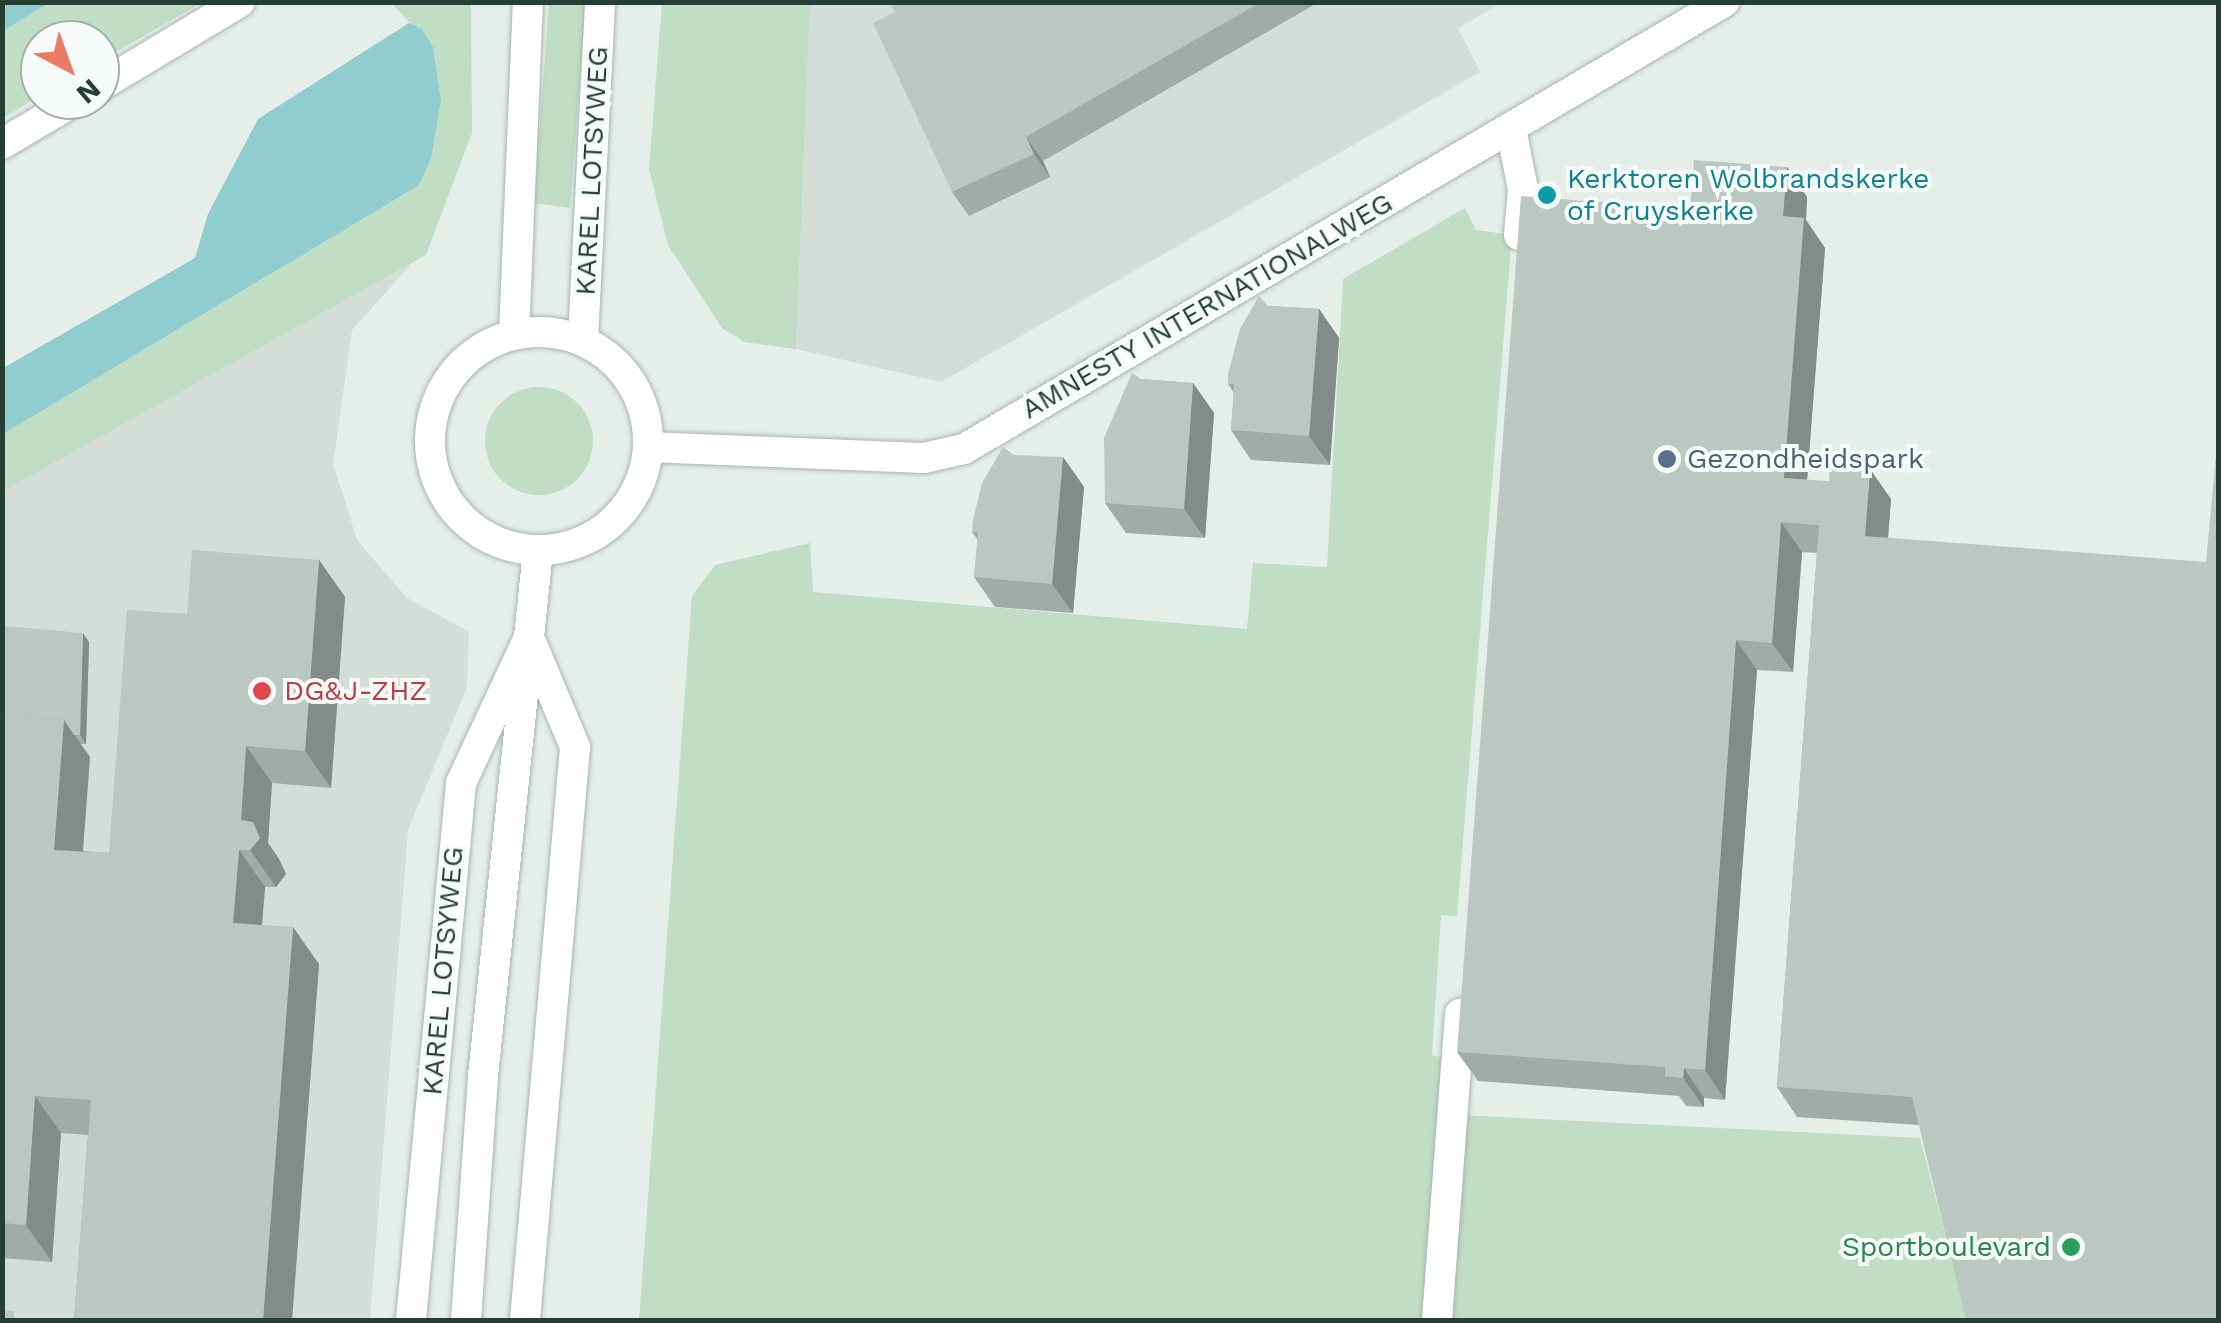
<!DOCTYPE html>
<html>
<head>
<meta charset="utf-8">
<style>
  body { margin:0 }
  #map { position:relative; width:2221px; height:1323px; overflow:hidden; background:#e5eee9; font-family:"Work Sans",sans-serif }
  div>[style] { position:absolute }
  .built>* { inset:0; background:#d4ddd8 }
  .green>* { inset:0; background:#c0ddc5 }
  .round { border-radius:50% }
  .water>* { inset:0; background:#91cccf }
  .roads { filter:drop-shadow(0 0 2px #a8b6af) drop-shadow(0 0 2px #a8b6af) }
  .street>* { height:30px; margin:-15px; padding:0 15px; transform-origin:15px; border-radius:15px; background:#fff }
  .secondary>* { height:30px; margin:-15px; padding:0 15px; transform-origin:15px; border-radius:15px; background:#fff }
  .secondary>.ring { margin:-15px; padding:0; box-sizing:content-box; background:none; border:30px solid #fff; border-radius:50% }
  .wall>* { inset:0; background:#a1aca7 }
  .shaded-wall>* { inset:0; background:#838c88 }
  .building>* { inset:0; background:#bbc8c2 }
  .dots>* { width:28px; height:28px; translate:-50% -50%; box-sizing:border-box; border:5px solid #f6faf8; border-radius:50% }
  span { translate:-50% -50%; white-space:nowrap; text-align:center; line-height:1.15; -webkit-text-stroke:8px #f6faf8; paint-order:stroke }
  .street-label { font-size:28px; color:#253f35 }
  .culture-label { font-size:28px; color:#0d838f }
  .left { translate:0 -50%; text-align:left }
  .service-label { font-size:28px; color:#4e5e75 }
  .health-label { font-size:28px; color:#be3a42 }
  .leisure-label { font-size:28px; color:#27864d }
  .right { translate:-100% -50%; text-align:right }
  .frame { position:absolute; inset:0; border:5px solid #253f35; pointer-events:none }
  .north { position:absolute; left:20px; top:20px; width:100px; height:100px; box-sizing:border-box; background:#f6faf8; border:2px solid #a2afaa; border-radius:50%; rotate:139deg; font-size:28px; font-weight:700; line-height:40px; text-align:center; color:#253f35 }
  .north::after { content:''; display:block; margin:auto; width:35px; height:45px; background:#eb7a66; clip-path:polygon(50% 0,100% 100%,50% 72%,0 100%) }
</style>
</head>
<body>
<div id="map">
  <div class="built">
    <i style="clip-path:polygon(810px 3px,1501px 3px,1458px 28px,1480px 72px,941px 382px,796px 349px)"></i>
    <i style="clip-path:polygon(412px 263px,352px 330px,333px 464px,357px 540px,406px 597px,469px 632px,467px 687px,408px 830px,370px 1320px,3px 1320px,2px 491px)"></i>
  </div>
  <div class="green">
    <i style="clip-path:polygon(49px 3px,201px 3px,100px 61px,100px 40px,40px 40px,40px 96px,3px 118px,3px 31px)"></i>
    <i style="clip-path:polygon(391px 3px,471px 3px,472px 133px,426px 255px,3px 491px,2px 434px,274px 272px,441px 100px,433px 47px)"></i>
    <i style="clip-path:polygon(549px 3px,586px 3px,570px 208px,534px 203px)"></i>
    <i style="clip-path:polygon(662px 3px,810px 3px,796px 349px,744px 342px,722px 328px,668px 245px,649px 169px)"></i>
    <i style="clip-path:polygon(1465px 208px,1476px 230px,1512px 235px,1457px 916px,1441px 915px,1432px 1055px,1446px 1058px,1441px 1114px,1920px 1138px,1967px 1320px,639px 1320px,692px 596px,715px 565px,810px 543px,813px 592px,1247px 629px,1253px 563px,1327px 567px,1343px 279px)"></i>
    <i class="round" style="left:485px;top:387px;width:108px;height:108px"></i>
  </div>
  <div class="water">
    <i style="clip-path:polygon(3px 2px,49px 2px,49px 3px,3px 31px)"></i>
    <i style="clip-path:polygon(409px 23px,422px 29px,433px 47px,441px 100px,431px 158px,419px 185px,3px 434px,3px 368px,195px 258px,208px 214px,258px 119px)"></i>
  </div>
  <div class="roads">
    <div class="street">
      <i style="left:100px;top:86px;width:163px;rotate:-31deg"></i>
      <i style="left:1511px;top:129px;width:61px;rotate:78.7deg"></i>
      <i style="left:1523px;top:189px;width:46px;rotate:95deg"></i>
      <i style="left:2px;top:144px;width:86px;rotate:-30.7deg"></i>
      <i style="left:648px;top:447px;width:276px;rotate:2.3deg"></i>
      <i style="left:924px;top:458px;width:41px;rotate:-12.7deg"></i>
      <i style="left:964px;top:449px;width:882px;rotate:-30.46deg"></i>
      <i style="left:411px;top:1320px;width:539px;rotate:-84.68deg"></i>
      <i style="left:461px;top:783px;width:161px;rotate:-65deg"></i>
      <i style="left:525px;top:1320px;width:575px;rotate:-85.01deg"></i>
      <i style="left:575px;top:747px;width:119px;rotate:-112.7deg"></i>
      <i style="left:1437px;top:1320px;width:307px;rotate:-85.7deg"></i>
    </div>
    <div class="secondary">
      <i class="ring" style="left:430px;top:332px;width:188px;height:188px"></i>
      <i style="left:514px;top:334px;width:332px;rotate:-87.6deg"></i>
      <i style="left:583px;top:340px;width:338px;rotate:-87.1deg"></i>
      <i style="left:466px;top:1320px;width:245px;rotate:-86deg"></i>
      <i style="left:483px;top:1076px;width:528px;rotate:-84.02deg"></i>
    </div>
  </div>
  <div class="wall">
    <i style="clip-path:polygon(890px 2px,1319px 2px,1043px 161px,1050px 177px,969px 216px,952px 192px,895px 12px)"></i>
    <i style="clip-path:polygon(1787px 167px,1807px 197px,1806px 220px,1825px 248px,1807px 480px,1891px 499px,1888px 537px,2218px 1320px,1919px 1125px,1797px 1117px,1777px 1087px,1817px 553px,1802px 552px,1793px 672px,1757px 670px,1725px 1100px,1704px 1098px,1704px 1107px,1686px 1106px,1679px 1096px,1478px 1081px,1457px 1052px,1690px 209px)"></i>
    <i style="clip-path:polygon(1268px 306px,1319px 309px,1339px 338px,1330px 465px,1251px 460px,1231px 430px,1234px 393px,1228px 384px)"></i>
    <i style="clip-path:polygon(1141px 379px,1193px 383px,1214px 413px,1205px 538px,1126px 533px,1105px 503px)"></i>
    <i style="clip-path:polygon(1063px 457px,1084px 487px,1073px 613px,995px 607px,974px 577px,978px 540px,972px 532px)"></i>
    <i style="clip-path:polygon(319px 560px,345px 597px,331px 788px,272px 783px,268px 843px,279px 859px,286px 874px,276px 887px,265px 887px,262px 925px,319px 964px,292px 1320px,74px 1320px,88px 1135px,61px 1133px,52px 1262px,2px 1258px,2px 626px,89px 642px,86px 744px,80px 744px,90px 757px,83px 851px,109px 853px,187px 614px)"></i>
  </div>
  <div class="shaded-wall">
    <i style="clip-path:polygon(1026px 137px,1043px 161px,1050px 177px,1034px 154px)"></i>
    <i style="clip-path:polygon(1787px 167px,1807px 197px,1806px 220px,1825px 248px,1805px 507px,1784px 478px,1783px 216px)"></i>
    <i style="clip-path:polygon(1319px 309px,1339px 338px,1330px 465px,1309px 436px)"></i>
    <i style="clip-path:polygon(1193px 383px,1214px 413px,1205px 538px,1184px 509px)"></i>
    <i style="clip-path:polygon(1063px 457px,1084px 487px,1073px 613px,1052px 584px)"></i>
    <i style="clip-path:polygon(1870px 469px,1891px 499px,1886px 565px,1865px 536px)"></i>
    <i style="clip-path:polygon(1781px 522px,1802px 552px,1793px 672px,1772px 643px)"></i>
    <i style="clip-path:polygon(319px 560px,345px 597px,331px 788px,305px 751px)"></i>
    <i style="clip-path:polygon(83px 633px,89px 642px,86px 744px,80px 735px)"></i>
    <i style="clip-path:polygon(1736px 640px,1757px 670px,1725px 1100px,1705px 1070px)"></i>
    <i style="clip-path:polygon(64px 720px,90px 757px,80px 886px,54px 850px)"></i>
    <i style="clip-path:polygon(246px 746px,272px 783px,268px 843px,279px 859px,286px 874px,276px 887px,250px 850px,241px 820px)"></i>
    <i style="clip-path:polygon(239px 850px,265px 887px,259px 960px,233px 923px)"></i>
    <i style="clip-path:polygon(293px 927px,319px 964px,292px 1320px,263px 1320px)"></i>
    <i style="clip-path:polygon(1684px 1068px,1704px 1098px,1704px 1107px,1683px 1078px)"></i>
    <i style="clip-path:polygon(35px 1096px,61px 1133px,52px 1262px,26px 1225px)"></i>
  </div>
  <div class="building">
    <i style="clip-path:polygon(890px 2px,1261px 2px,1026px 137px,1034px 154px,952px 192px,873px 23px,895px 12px)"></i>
    <i style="clip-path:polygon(1694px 160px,1787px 167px,1783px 216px,1804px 218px,1784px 478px,1829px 481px,1830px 466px,1870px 469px,1865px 536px,2206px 562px,2218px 434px,2218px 1320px,1966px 1320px,1912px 1097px,1777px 1087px,1819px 525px,1781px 522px,1772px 643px,1736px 640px,1705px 1070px,1684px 1068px,1683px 1078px,1665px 1076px,1665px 1067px,1457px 1052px,1521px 196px,1690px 209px)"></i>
    <i style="clip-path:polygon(1259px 296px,1268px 306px,1319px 309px,1309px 436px,1231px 430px,1234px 384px,1228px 384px,1228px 374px,1240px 329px)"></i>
    <i style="clip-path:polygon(1132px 373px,1141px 379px,1193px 383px,1184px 509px,1105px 503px,1104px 438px)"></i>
    <i style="clip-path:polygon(1003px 447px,1014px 455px,1063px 457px,1052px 584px,974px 577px,978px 532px,972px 532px,973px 520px,982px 483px)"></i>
    <i style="clip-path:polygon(192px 550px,319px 560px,305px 751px,246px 746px,241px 820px,253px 822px,260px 838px,250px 850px,239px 850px,233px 923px,293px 927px,263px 1320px,74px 1320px,91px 1100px,35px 1096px,26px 1225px,2px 1223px,2px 716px,64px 720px,54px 850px,109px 853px,127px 610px,187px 614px)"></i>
    <i style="clip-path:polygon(2px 626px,83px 633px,80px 735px,74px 735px,64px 720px,2px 716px)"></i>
    <i style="clip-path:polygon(2px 1310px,14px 1311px,14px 1320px,2px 1320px)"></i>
  </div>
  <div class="dots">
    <i style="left:1547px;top:195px;background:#0f9aa8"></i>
    <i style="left:1667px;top:459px;background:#5c6f8a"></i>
    <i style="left:262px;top:691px;background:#e0444e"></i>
    <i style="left:2071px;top:1247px;background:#2e9e5b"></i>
  </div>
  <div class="street-label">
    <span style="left:592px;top:171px;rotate:-87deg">KAREL LOTSYWEG</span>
    <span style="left:1207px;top:306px;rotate:-30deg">AMNESTY INTERNATIONALWEG</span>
    <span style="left:443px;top:971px;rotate:-85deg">KAREL LOTSYWEG</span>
  </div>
  <div class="culture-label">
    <span class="left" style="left:1567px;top:195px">Kerktoren Wolbrandskerke<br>of Cruyskerke</span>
  </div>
  <div class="service-label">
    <span class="left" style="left:1687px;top:459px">Gezondheidspark</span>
  </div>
  <div class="health-label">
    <span class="left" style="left:284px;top:691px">DG&amp;J-ZHZ</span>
  </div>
  <div class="leisure-label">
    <span class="right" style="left:2051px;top:1247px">Sportboulevard</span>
  </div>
  <div class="frame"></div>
  <div class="north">N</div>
</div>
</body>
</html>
